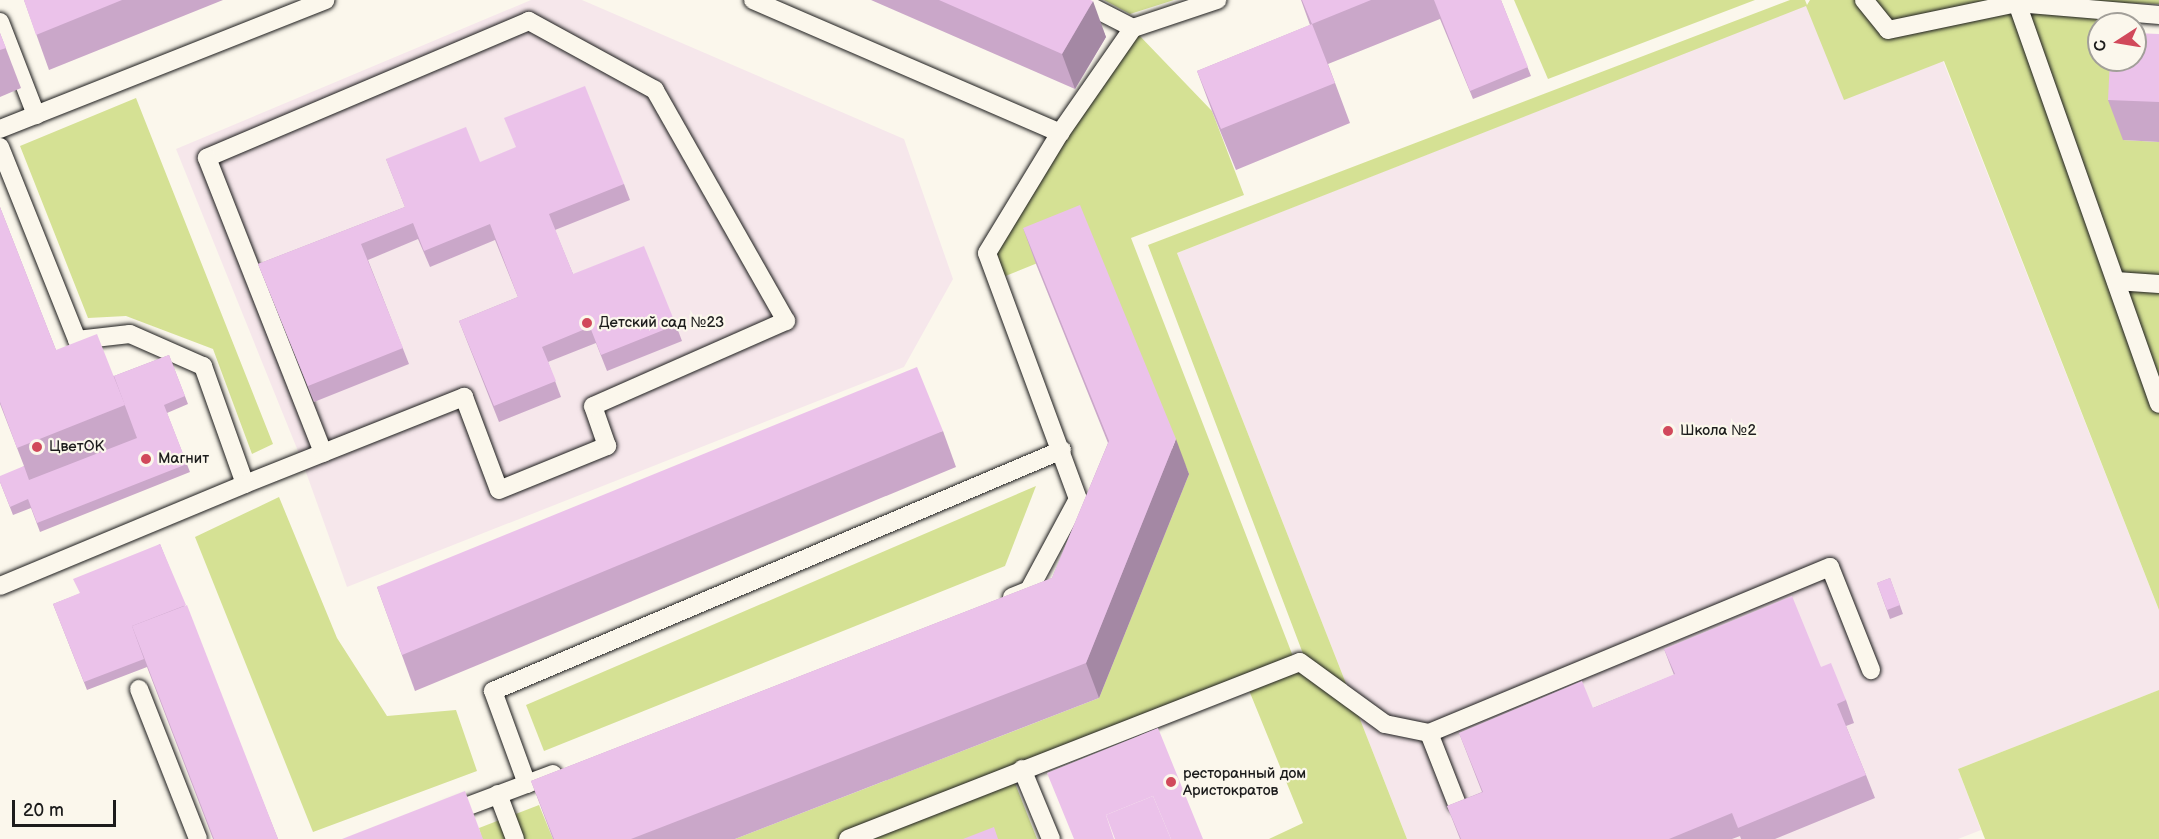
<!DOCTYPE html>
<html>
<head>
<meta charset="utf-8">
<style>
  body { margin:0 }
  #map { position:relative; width:2159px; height:839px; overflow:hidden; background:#fbf7ec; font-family:"Balsamiq Sans",sans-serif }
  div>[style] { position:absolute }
  .built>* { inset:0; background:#f6e7eb }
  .green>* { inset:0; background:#d5e194 }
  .roads { filter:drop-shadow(0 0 2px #1c1c1c) drop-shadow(0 0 2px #1c1c1c) }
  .lane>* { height:18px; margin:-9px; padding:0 9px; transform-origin:9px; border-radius:9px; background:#fbf7ec }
  .wall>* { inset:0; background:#caa7c9 }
  .shaded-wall>* { inset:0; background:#a488a4 }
  .building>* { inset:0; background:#ebc2ea }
  .dots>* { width:16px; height:16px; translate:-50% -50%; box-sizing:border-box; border:3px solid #fbf7ec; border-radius:50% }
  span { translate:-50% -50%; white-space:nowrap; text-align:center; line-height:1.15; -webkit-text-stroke:4.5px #fbf7ec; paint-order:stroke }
  .poi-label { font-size:15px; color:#1c1c1c }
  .left { translate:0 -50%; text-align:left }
  .north { position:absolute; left:2087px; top:12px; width:60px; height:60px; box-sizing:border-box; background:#fbf7ec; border:2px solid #a29f99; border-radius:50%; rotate:258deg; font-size:16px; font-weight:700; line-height:24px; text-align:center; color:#1c1c1c }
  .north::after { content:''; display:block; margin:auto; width:21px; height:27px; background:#d1495b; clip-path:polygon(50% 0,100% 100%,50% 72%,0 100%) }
  .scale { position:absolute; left:12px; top:800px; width:104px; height:27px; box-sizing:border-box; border:3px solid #1c1c1c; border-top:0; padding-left:8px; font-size:18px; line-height:21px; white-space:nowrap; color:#1c1c1c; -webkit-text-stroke:4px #fbf7ec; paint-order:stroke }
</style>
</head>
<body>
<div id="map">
  <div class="built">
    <i style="clip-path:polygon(531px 0,582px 0,904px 139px,953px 279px,904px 367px,347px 587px,302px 461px,176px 149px)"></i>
    <i style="clip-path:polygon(1806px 5px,1943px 61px,2159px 610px,2159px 690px,1958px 769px,1981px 830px,1958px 839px,1407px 839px,1177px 253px)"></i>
  </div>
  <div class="green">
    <i style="clip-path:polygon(1104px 0,1174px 0,1130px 14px)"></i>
    <i style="clip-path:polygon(1514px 0,1755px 0,1548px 79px)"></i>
    <i style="clip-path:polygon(1790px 0,1805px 0,1807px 5px,1810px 0,2159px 0,2159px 4px,2129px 3px,2128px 24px,2099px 24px,2099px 60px,2127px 60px,2123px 140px,2159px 142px,2159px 610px,1944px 61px,1844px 100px,1806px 6px,1177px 253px,1407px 839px,1269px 839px,1303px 823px,1244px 678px,1009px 768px,1037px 839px,735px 839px,1099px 698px,1189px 474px,1092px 241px,1003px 277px,992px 253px,1136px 32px,1212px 111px,1244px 195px,1131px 238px,1294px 659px,1305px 659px,1148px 245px)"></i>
    <i style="clip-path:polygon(136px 98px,273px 444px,252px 454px,213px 349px,126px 316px,88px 318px,20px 146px)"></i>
    <i style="clip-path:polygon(1036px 486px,1005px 566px,544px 751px,526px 705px)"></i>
    <i style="clip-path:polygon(279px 497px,337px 638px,387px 716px,456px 710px,477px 771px,313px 832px,195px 537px)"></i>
    <i style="clip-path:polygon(2159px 690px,2159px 839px,1985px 839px,1958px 769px)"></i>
    <i style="clip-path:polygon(539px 805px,553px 839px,482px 839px,479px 828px)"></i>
  </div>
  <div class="roads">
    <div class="lane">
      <i style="left:753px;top:0;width:335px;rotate:23.4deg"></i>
      <i style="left:1864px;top:0;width:38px;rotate:51deg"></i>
      <i style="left:1888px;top:30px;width:132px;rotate:-11.8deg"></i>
      <i style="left:2017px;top:3px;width:143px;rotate:4.8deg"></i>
      <i style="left:2017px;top:3px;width:425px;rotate:70.5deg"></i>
      <i style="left:0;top:22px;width:100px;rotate:68.8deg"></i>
      <i style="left:1133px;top:28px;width:89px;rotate:-18.4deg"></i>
      <i style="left:0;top:129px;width:350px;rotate:-21.6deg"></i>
      <i style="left:0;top:147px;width:208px;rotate:68.2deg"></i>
      <i style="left:77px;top:340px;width:53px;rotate:-6.5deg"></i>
      <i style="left:130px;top:334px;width:80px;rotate:23.7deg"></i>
      <i style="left:203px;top:366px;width:125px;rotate:70.4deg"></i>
      <i style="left:245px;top:484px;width:236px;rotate:-21.7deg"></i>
      <i style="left:464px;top:397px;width:99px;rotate:69.4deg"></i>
      <i style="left:499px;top:490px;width:117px;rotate:-22.2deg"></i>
      <i style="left:607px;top:446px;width:42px;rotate:-109.3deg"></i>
      <i style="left:593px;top:406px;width:211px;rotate:-23.8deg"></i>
      <i style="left:786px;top:321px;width:266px;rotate:-119.6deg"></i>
      <i style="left:655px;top:90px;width:144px;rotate:-151.3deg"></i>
      <i style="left:529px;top:21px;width:350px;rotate:157deg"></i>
      <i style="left:207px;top:158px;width:317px;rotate:68.5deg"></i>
      <i style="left:2116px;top:281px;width:43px;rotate:4deg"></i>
      <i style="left:0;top:586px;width:265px;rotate:-22.6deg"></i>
      <i style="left:1012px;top:597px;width:18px;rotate:-22deg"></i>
      <i style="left:1029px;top:590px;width:103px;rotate:-61.7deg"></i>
      <i style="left:1078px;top:499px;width:262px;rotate:-110.3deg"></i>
      <i style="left:987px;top:253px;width:140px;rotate:-58.7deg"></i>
      <i style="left:1060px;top:133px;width:128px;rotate:-55.2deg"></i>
      <i style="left:1133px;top:28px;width:62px;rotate:-153deg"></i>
      <i style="left:139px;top:689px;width:161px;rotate:68.5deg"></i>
      <i style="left:1429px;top:733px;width:434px;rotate:-22.5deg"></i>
      <i style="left:1830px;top:567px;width:111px;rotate:68.3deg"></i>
      <i style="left:1022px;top:769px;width:76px;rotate:67.5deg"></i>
      <i style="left:527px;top:784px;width:99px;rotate:-110.1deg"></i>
      <i style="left:493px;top:691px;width:618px;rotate:-22.96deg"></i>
      <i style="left:498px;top:794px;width:48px;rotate:69.3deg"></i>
      <i style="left:447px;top:814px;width:113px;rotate:-20.7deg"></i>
      <i style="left:848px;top:839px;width:485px;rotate:-21.4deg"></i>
      <i style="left:1300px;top:662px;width:105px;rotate:36.1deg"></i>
      <i style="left:1385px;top:724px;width:45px;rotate:11.6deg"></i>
      <i style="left:1429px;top:733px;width:76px;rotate:68.5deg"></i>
    </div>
  </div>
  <div class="wall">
    <i style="clip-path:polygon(24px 0,223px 0,49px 70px)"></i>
    <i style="clip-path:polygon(871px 0,1090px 0,1106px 37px,1075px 89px)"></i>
    <i style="clip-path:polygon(1301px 0,1501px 0,1531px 76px,1473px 99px,1440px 19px,1328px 64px,1350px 123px,1236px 170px,1212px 111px,1197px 71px,1310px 25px)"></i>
    <i style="clip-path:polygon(0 33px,21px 88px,0 97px)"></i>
    <i style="clip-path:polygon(2159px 34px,2159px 142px,2123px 140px,2108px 100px)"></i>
    <i style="clip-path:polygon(386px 159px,480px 162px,624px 184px,630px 200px,555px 230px,573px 274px,676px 325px,682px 341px,607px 371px,596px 343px,548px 362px,561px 397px,499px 422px,459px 321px,518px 297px,495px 240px,430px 267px,418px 239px,368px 260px,409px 364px,314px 402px,258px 264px,405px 207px)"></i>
    <i style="clip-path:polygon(0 207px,56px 350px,114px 376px,169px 355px,188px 404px,167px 413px,190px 472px,40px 532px,31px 508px,13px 515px,0 482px,24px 466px,0 404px)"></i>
    <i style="clip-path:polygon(1023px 228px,1189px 474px,1099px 698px,735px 839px,553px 839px,531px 781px,1052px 578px,1108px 443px,1036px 264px)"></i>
    <i style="clip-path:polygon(943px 431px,956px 467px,415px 691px,377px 587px)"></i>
    <i style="clip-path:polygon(160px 544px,278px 839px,213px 839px,147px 667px,87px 690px,53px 604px,79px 594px)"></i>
    <i style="clip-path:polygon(1890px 578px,1903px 614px,1890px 619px,1877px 583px)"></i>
    <i style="clip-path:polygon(1664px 649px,1821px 667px,1846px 700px,1854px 723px,1846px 726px,1866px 775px,1875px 798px,1775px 839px,1741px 839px,1740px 836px,1732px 839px,1460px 839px,1447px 806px,1482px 792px,1459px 733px,1593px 708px,1674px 675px)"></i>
  </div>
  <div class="shaded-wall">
    <i style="clip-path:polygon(1093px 1px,1106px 37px,1075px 89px,1062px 54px)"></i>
    <i style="clip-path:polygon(1176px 439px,1189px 474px,1099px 698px,1086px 663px)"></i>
  </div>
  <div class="building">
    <i style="clip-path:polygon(24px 0,122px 0,36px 35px)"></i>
    <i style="clip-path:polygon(939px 0,1090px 0,1093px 1px,1062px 54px)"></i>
    <i style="clip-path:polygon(1302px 0,1371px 0,1312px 24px,1335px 83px,1221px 129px,1197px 71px,1312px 24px)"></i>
    <i style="clip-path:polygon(1434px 0,1501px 0,1528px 67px,1470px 91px)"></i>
    <i style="clip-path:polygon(0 33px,6px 48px,0 50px)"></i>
    <i style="clip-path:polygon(2135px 33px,2159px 34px,2159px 102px,2108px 100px,2110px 60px,2135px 60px)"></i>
    <i style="clip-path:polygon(585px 86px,624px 184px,549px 214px,573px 274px,644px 246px,676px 325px,601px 355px,590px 327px,542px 347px,556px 381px,494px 406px,459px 321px,518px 297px,490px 224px,424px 251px,413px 223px,361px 244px,403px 348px,308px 386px,258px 264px,405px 207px,386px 159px,466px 127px,480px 162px,516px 147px,504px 118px)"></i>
    <i style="clip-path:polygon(1080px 205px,1176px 439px,1086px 663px,631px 839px,554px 839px,531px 781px,1052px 578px,1109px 441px,1023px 228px)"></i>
    <i style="clip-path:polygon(0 207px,56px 350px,97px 334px,125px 405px,17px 448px,0 402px)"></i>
    <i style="clip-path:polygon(169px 355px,185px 396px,164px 405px,187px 464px,37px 523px,28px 499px,10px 507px,0 482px,0 476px,24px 466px,29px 480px,137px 438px,114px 376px)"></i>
    <i style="clip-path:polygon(917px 367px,943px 431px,402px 655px,377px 587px)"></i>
    <i style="clip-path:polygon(160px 544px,186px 605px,132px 626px,144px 659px,84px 682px,53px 604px,80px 593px,73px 579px)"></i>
    <i style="clip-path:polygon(1890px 578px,1900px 605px,1887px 610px,1877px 583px)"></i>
    <i style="clip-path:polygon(1792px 596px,1821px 667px,1831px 663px,1846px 700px,1837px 704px,1866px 775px,1738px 828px,1732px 813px,1669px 839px,1461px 839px,1447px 806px,1483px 792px,1459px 733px,1582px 681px,1593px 708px,1675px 674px,1664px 649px)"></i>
    <i style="clip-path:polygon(187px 605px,278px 839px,214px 839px,132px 626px)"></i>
    <i style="clip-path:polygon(1158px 728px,1203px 839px,1171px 839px,1153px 796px,1106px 815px,1114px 839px,1074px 839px,1047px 773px)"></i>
    <i style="clip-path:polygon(465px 791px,483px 839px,342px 839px)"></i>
    <i style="clip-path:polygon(1153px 796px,1171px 839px,1115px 839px,1106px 815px)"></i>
    <i style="clip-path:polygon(994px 827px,998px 839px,963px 839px)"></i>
  </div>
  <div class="dots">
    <i style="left:587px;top:323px;background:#d1495b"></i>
    <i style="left:1668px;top:431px;background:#d1495b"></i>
    <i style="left:37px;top:447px;background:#d1495b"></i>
    <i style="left:146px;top:459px;background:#d1495b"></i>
    <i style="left:1171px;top:782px;background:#d1495b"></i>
  </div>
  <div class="poi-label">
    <span class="left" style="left:599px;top:323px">Детский сад №23</span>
    <span class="left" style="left:1680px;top:431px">Школа №2</span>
    <span class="left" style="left:49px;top:447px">ЦветОК</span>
    <span class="left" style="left:158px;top:459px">Магнит</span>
    <span class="left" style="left:1183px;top:782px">ресторанный дом<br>Аристократов</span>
  </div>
  <div class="north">С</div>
  <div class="scale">20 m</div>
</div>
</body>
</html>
